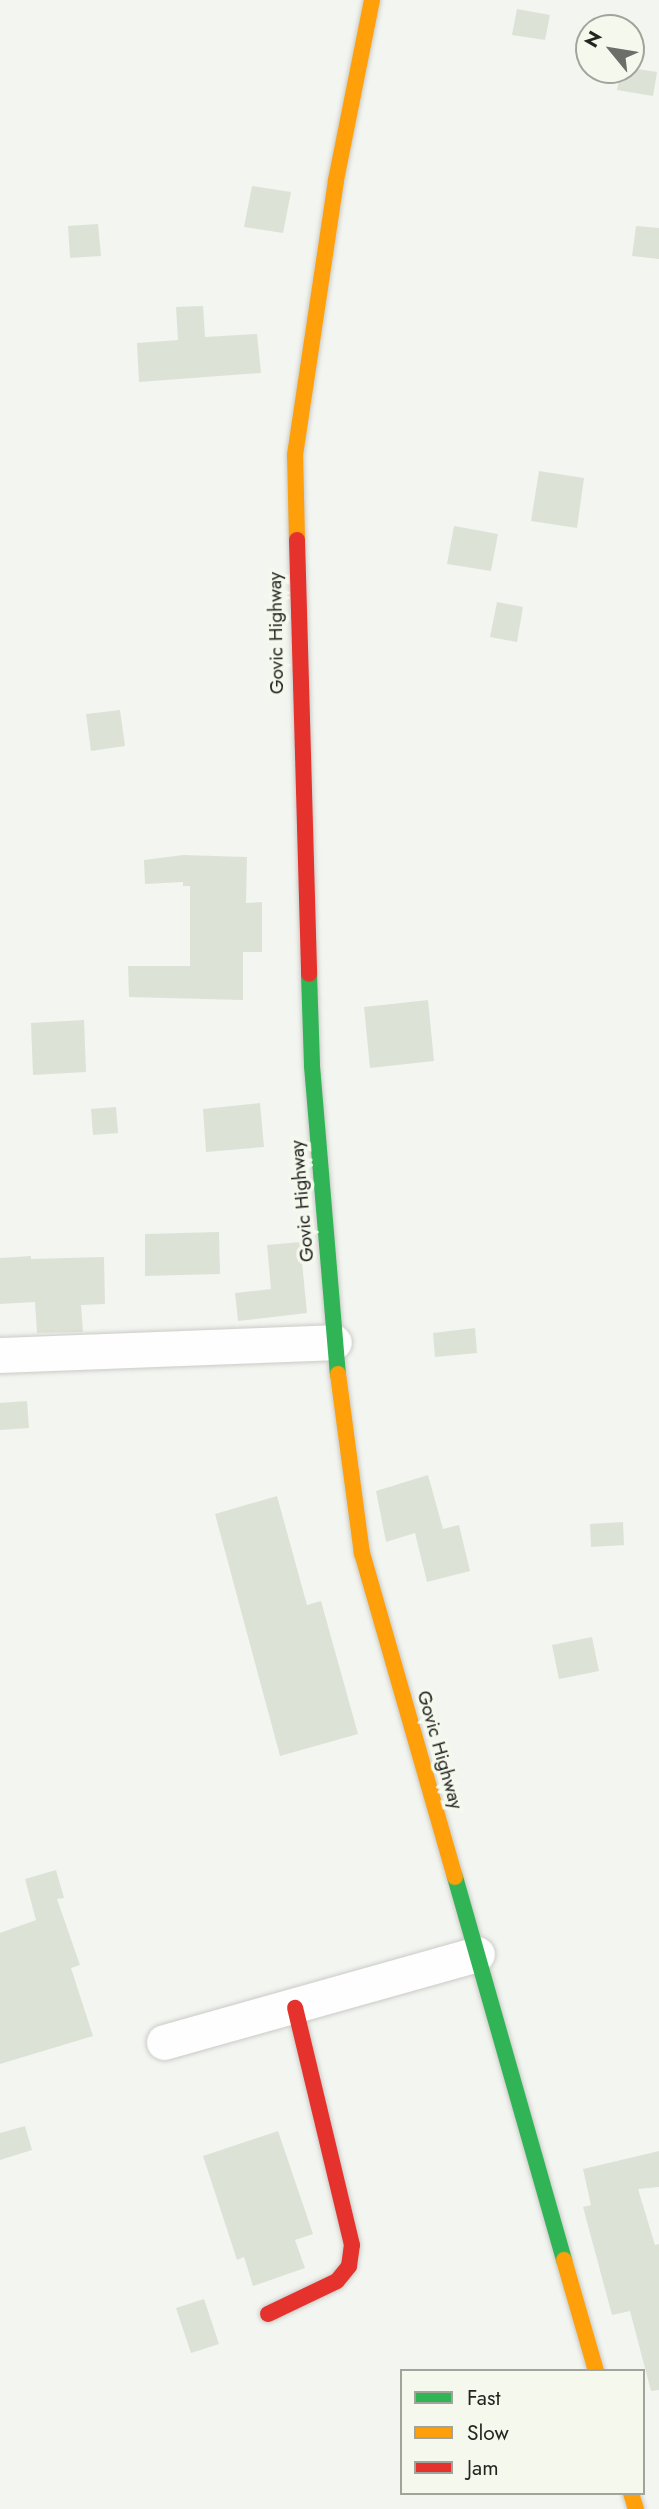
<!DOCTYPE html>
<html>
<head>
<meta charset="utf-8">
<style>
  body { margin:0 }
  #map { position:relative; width:659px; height:2509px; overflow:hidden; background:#f3f5f0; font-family:Jost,sans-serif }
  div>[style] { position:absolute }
  .building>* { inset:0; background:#dde2d6 }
  .roads { filter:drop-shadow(0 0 2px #cacbc7) drop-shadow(0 0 2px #cacbc7) }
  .street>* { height:35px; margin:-17.5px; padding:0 17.5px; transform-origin:17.5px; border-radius:17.5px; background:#fdfefd }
  .fast>* { height:16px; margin:-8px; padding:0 8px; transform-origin:8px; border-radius:8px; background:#30b455 }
  .slow>* { height:16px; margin:-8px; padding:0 8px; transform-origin:8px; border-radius:8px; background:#ff9f0a }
  .jam>* { height:16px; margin:-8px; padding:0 8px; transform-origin:8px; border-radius:8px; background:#e5322d }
  span { translate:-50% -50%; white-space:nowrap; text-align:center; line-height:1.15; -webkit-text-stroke:7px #f4f8ed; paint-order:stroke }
  .street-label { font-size:19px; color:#242521 }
  .legend { position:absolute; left:400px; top:2369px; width:245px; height:126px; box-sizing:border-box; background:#f4f8ed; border:2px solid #a1a49b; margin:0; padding:9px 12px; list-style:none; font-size:21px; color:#242521 }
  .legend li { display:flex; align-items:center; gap:14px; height:35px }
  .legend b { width:35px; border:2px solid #a1a49b }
  .north { position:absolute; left:575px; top:14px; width:70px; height:70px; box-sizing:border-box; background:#f4f8ed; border:2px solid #a1a49b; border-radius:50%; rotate:300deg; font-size:19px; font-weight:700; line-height:28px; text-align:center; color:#242521 }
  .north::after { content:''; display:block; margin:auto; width:24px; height:32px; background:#6c6e69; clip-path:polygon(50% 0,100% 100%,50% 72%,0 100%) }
</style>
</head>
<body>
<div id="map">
  <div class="building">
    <i style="clip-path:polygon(517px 9px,550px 15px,545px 40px,512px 35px)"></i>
    <i style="clip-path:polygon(631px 68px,657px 72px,653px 96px,617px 90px,621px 70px)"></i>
    <i style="clip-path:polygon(252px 186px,291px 192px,283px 233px,244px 227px)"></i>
    <i style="clip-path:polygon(98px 224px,101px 256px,70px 258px,68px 226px)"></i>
    <i style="clip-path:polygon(636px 226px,659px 228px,659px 259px,632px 256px)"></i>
    <i style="clip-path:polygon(203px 306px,205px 337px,257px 334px,261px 373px,139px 382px,137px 343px,178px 340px,176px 307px)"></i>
    <i style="clip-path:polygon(539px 471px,584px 478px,577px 528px,531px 521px)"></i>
    <i style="clip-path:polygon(454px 526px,498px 534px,491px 571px,447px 564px)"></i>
    <i style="clip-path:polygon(497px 602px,523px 607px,517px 642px,490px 637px)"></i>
    <i style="clip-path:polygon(120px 710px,125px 746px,91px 751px,86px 714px)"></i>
    <i style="clip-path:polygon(183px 855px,247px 857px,246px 903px,262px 902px,262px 952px,243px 952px,243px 1000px,129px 997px,128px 966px,190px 966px,190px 886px,183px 886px,183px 882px,145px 884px,144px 860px)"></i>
    <i style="clip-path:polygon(428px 1000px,434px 1061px,370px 1068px,364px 1007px)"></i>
    <i style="clip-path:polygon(84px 1020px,86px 1072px,33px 1075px,31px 1023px)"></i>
    <i style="clip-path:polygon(260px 1103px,264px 1147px,206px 1152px,203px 1109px)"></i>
    <i style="clip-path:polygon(116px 1107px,118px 1133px,93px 1135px,91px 1109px)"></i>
    <i style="clip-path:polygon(219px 1232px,220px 1274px,145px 1276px,145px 1234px)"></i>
    <i style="clip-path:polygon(300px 1242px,307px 1313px,238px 1321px,235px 1293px,271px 1289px,267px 1245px)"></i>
    <i style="clip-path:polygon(31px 1256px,31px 1259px,104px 1257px,105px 1304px,81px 1305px,83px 1332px,37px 1333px,35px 1302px,0 1304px,0 1258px)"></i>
    <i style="clip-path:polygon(475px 1328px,477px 1353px,435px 1357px,433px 1333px)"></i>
    <i style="clip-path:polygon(27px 1401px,29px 1428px,0 1430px,0 1403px)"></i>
    <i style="clip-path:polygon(428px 1475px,443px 1529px,459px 1525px,470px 1571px,427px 1582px,415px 1533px,386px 1542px,376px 1491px)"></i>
    <i style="clip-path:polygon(277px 1496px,307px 1605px,321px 1601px,358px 1734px,280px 1756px,215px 1514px)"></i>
    <i style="clip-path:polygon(623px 1522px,624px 1545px,591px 1547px,590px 1524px)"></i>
    <i style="clip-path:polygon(592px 1637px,599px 1671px,559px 1679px,552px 1645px)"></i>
    <i style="clip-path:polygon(56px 1870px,64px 1898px,57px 1899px,80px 1965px,71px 1968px,93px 2036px,0 2064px,0 1933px,36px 1920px,25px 1879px)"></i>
    <i style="clip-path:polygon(25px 2126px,32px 2150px,0 2160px,0 2133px)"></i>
    <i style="clip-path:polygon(278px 2131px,313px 2234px,295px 2240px,305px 2268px,253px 2286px,244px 2257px,237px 2260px,203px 2156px)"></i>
    <i style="clip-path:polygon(659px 2151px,659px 2187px,638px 2189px,655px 2245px,659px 2244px,659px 2390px,651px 2391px,630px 2311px,612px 2315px,583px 2207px,591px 2205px,583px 2169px)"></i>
    <i style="clip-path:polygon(204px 2299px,219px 2344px,191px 2353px,176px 2308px)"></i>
  </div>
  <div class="roads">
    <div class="street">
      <i style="left:0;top:1355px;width:334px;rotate:-2.2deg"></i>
      <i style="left:164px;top:2042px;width:325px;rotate:-15.7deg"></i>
    </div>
    <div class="fast">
      <i style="left:309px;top:974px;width:92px;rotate:88.1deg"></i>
      <i style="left:312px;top:1066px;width:309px;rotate:85.2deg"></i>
      <i style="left:455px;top:1877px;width:398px;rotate:74.1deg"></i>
    </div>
    <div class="slow">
      <i style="left:297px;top:540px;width:85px;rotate:-91.3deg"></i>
      <i style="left:295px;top:455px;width:278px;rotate:-81.5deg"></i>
      <i style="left:336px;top:180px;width:184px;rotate:-78.7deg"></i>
      <i style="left:338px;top:1374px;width:181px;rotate:82.4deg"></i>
      <i style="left:362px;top:1553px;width:337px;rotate:74deg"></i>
      <i style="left:564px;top:2260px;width:116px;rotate:73.9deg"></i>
      <i style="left:631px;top:2493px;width:17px;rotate:73deg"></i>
    </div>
    <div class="jam">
      <i style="left:297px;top:540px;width:434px;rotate:88.4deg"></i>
      <i style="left:268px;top:2314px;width:76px;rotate:-25.6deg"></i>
      <i style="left:337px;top:2281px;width:19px;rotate:-51deg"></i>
      <i style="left:349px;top:2266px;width:21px;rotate:-82deg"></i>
      <i style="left:352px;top:2245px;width:244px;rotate:-103.5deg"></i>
    </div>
  </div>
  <div class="street-label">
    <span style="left:276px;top:633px;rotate:-91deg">Govic Highway</span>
    <span style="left:302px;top:1201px;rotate:-95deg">Govic Highway</span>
    <span style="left:440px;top:1750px;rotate:74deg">Govic Highway</span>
  </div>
  <ul class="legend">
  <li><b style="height:9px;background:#30b455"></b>Fast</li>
  <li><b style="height:9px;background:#ff9f0a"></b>Slow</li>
  <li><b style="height:9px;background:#e5322d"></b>Jam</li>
  </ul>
  <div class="north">N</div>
</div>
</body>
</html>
